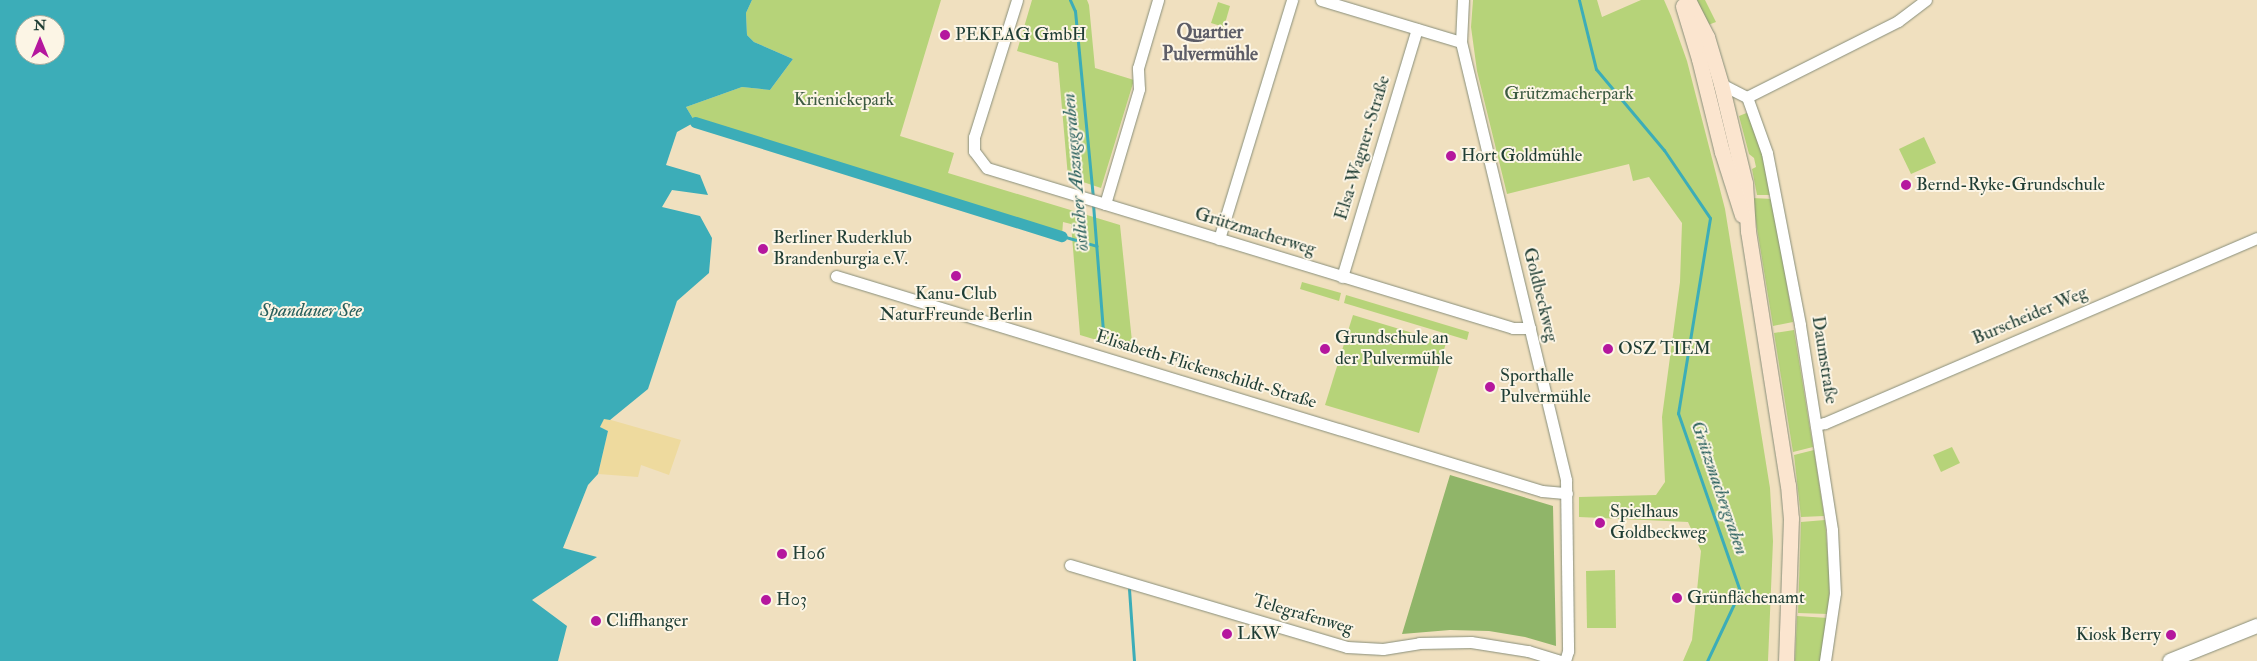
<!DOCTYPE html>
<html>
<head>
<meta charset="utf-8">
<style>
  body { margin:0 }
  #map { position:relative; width:2257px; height:661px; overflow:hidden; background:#f0e0bf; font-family:"IM FELL Double Pica",serif }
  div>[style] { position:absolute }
  .green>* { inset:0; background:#b6d379 }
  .forest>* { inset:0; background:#90b569 }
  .sand>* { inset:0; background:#eeda9e }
  .water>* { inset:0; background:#3cadb8 }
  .stream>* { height:3px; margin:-1.5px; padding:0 1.5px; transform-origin:1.5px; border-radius:1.5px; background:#3cadb8 }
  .canal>* { height:11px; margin:-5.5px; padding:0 5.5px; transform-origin:5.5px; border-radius:5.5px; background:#3cadb8 }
  .roads { filter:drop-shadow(0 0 1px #888e7a) drop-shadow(0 0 1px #888e7a) }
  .minor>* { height:11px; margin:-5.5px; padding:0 5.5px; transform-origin:5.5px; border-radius:5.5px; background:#fff }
  .tertiary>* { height:14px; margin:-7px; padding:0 7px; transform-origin:7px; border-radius:7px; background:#fff }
  .secondary>* { height:15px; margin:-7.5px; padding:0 7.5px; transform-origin:7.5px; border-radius:7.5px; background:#fbe5cf }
  .dots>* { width:14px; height:14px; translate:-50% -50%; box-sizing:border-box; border:2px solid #fcf5e5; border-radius:50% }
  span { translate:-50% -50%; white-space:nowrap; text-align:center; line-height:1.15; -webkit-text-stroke:4px #fcf5e5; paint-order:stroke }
  .poi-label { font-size:18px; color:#1f3d34 }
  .left { translate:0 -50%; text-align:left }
  .right { translate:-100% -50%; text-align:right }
  .park-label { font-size:18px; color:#3d5b42 }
  .street-label { font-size:18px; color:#1f3d34 }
  .neighbourhood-label { font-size:19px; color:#5d5d67; font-weight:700 }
  .water-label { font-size:19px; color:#285f5c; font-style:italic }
  .north { position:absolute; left:15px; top:15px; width:50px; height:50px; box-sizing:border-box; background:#fcf5e5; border:1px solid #a4ab9e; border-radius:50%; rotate:0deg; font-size:14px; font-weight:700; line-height:20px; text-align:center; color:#1f3d34 }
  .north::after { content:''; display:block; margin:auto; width:18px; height:22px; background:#b5179e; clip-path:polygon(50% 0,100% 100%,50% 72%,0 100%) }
</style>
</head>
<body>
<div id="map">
  <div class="green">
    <i style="clip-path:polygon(752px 0,941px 0,900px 136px,954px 153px,948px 173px,1120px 225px,1133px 351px,1080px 335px,1071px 224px,1063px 222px,1062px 236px,695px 122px,686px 107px,742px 87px,770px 90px,793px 59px,754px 42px,747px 35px,746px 13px)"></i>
    <i style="clip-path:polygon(1032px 0,1087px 0,1089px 5px,1095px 68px,1134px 80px,1101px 188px,1068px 177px,1058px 63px,1017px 51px)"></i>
    <i style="clip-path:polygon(1473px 0,1597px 0,1602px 17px,1641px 0,1664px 0,1671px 16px,1687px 61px,1725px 209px,1770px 488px,1773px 541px,1768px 661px,1683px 661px,1692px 640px,1701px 551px,1688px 522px,1579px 517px,1579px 497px,1656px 495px,1665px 482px,1662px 417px,1680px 282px,1682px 223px,1649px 177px,1633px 181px,1629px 164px,1507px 194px,1477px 71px,1471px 27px)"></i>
    <i style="clip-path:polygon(1697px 0,1705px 0,1716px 22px,1708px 25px)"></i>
    <i style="clip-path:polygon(1218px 2px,1230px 6px,1224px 27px,1211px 23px)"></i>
    <i style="clip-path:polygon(1749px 112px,1761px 144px,1773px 195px,1757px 195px,1752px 169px,1756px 167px,1754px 158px,1749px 154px,1739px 116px)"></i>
    <i style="clip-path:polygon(1924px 137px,1936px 163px,1911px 174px,1899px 149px)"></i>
    <i style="clip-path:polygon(1752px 198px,1773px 199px,1793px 322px,1773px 326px)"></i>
    <i style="clip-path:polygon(1302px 282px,1341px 293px,1339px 301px,1300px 289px)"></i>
    <i style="clip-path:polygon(1346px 295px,1469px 332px,1467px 340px,1344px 303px)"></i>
    <i style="clip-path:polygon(1353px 315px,1446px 343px,1419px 433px,1325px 405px)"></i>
    <i style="clip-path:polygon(1794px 330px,1813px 447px,1793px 452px,1774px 333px)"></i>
    <i style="clip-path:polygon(1952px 447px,1960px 463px,1941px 472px,1933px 455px)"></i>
    <i style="clip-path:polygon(1814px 450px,1824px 516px,1801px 517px,1794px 455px)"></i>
    <i style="clip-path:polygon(1825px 520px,1830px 584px,1828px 614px,1798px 613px,1801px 522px)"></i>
    <i style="clip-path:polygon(1615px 570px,1616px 628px,1587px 628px,1586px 571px)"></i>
    <i style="clip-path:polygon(1797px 616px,1828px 618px,1821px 661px,1795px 661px)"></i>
  </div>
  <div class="forest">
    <i style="clip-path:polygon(1450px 475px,1553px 506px,1556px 646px,1525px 637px,1489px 631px,1450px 630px,1402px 634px)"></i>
  </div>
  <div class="sand">
    <i style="clip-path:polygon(604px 418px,681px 440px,669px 475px,641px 465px,638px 477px,598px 474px,608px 431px,600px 427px)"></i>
  </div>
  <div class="water">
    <i style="clip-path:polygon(evenodd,0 0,752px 0,746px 13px,747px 35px,754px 42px,793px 59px,770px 90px,742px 87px,686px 107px,695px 122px,677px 132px,666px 165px,700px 175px,708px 195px,672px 190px,662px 207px,700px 216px,712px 238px,709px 273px,677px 301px,648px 389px,610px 420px,604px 419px,600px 427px,608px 431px,598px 474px,588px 485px,563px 548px,597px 557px,532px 600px,567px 626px,558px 661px,0 661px,0 0,25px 25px,55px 25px,55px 55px,25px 55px,25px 25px)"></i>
  </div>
  <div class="stream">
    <i style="left:1070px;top:0;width:12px;rotate:66deg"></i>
    <i style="left:1075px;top:11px;width:187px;rotate:84.5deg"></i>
    <i style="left:1579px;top:0;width:71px;rotate:76.2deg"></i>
    <i style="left:1596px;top:69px;width:106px;rotate:50deg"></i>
    <i style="left:1664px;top:150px;width:82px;rotate:55.9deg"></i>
    <i style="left:1710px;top:218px;width:198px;rotate:99.3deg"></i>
    <i style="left:1678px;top:413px;width:188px;rotate:70.8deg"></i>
    <i style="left:1740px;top:591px;width:77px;rotate:115.2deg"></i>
    <i style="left:1093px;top:204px;width:139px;rotate:85.5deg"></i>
    <i style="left:1062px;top:236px;width:36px;rotate:16deg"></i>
    <i style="left:1129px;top:589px;width:72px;rotate:86deg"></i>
  </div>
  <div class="canal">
    <i style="left:695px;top:122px;width:384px;rotate:17.3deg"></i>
  </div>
  <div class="roads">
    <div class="minor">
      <i style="left:1017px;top:0;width:144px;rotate:107.4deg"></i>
      <i style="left:974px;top:137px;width:14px;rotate:90deg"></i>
      <i style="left:974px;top:151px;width:21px;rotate:53deg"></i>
      <i style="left:987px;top:168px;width:550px;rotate:16.92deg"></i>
      <i style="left:1513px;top:328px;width:17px"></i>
      <i style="left:1321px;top:0;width:146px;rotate:16.7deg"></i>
      <i style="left:1463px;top:0;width:42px;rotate:92.7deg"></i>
      <i style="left:1461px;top:42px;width:450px;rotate:76.5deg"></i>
      <i style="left:1566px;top:480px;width:171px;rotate:89.3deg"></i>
      <i style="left:1568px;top:651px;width:10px;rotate:107deg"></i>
      <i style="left:1721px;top:84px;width:29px;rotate:27deg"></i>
      <i style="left:1747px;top:97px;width:59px;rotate:70.3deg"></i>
      <i style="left:1767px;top:153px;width:175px;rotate:79.1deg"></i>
      <i style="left:1800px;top:325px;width:207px;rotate:81.1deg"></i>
      <i style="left:1832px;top:530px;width:63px;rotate:87.3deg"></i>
      <i style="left:1835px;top:593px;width:69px;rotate:98.4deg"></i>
      <i style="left:1747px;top:97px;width:169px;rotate:-26.7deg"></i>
      <i style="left:1898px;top:21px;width:35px;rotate:-37deg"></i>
      <i style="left:1105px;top:204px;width:120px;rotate:-73.5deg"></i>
      <i style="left:1139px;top:89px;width:21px;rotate:-93deg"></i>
      <i style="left:1138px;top:68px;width:71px;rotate:-73.6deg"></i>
      <i style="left:1219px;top:239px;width:250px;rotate:-73deg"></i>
      <i style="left:836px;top:276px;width:738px;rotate:16.94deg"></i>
      <i style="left:1542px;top:491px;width:25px;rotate:5deg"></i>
      <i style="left:1342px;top:277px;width:259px;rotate:-73.2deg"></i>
      <i style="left:1816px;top:425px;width:9px;rotate:-13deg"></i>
      <i style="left:1825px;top:423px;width:470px;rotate:-23.2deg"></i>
      <i style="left:1070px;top:565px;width:289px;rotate:16.5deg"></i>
      <i style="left:1347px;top:647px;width:36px;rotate:3deg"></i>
      <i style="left:1383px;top:649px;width:36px;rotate:-9deg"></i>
      <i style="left:1419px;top:643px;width:52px;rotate:-1.1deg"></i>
      <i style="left:1471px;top:642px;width:58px;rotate:9deg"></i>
      <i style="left:1528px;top:651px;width:34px;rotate:17deg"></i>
    </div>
    <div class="tertiary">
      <i style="left:2170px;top:661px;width:94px;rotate:-21.9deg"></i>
    </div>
    <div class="secondary">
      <i style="left:1688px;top:0;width:42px;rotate:62.8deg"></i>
      <i style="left:1707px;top:37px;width:49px;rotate:73.4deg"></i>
      <i style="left:1721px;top:84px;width:102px;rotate:76.4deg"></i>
      <i style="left:1745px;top:183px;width:48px;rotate:86.4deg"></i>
      <i style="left:1748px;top:231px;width:257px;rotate:81.1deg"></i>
      <i style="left:1788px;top:485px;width:33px;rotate:85deg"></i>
      <i style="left:1791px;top:518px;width:143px;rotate:92deg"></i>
      <i style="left:1683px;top:6px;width:55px;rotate:73.2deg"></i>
      <i style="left:1699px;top:59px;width:96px;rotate:76.1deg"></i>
      <i style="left:1722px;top:152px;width:66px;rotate:72.4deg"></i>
    </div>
  </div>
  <div class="dots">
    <i style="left:945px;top:35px;background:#b5179e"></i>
    <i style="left:1451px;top:156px;background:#b5179e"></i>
    <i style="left:1906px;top:185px;background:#b5179e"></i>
    <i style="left:763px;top:249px;background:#b5179e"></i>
    <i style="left:956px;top:276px;background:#b5179e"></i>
    <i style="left:1325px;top:349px;background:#b5179e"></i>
    <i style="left:1608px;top:349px;background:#b5179e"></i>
    <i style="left:1490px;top:387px;background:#b5179e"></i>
    <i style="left:1600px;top:523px;background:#b5179e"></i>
    <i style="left:782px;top:554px;background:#b5179e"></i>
    <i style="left:1677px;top:598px;background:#b5179e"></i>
    <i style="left:766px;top:600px;background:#b5179e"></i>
    <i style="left:596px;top:621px;background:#b5179e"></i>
    <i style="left:1227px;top:634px;background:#b5179e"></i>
    <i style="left:2171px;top:635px;background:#b5179e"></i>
  </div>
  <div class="poi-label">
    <span class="left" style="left:955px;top:35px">PEKEAG GmbH</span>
    <span class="left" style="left:1461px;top:156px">Hort Goldmühle</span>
    <span class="left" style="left:1916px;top:185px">Bernd-Ryke-Grundschule</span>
    <span class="left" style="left:773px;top:249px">Berliner Ruderklub<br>Brandenburgia e.V.</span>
    <span style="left:956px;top:305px">Kanu-Club<br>NaturFreunde Berlin</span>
    <span class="left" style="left:1335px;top:349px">Grundschule an<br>der Pulvermühle</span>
    <span class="left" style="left:1618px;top:349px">OSZ TIEM</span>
    <span class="left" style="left:1500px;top:387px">Sporthalle<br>Pulvermühle</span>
    <span class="left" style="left:1610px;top:523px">Spielhaus<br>Goldbeckweg</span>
    <span class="left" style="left:792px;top:554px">H06</span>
    <span class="left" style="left:1687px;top:598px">Grünflächenamt</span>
    <span class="left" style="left:776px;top:600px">H03</span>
    <span class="left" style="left:606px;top:621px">Cliffhanger</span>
    <span class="left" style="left:1237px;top:634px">LKW</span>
    <span class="right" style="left:2161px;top:635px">Kiosk Berry</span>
  </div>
  <div class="park-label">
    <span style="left:1569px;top:94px">Grützmacherpark</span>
    <span style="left:844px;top:100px">Krienickepark</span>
  </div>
  <div class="street-label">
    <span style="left:1363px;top:148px;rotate:-73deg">Elsa-Wagner-Straße</span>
    <span style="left:1255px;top:232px;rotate:17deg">Grützmacherweg</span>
    <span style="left:1540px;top:295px;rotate:76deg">Goldbeckweg</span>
    <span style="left:2030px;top:316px;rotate:-23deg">Burscheider Weg</span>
    <span style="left:1824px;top:360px;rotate:81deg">Daumstraße</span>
    <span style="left:1206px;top:370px;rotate:17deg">Elisabeth-Flickenschildt-Straße</span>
    <span style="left:1303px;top:615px;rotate:16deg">Telegrafenweg</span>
  </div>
  <div class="neighbourhood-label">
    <span style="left:1210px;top:44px">Quartier<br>Pulvermühle</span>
  </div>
  <div class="water-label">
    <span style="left:1076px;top:172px;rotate:-95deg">östlicher Abzugsgraben</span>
    <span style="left:311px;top:311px">Spandauer See</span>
    <span style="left:1719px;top:488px;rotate:71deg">Grützmachergraben</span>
  </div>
  <div class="north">N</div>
</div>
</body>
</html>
